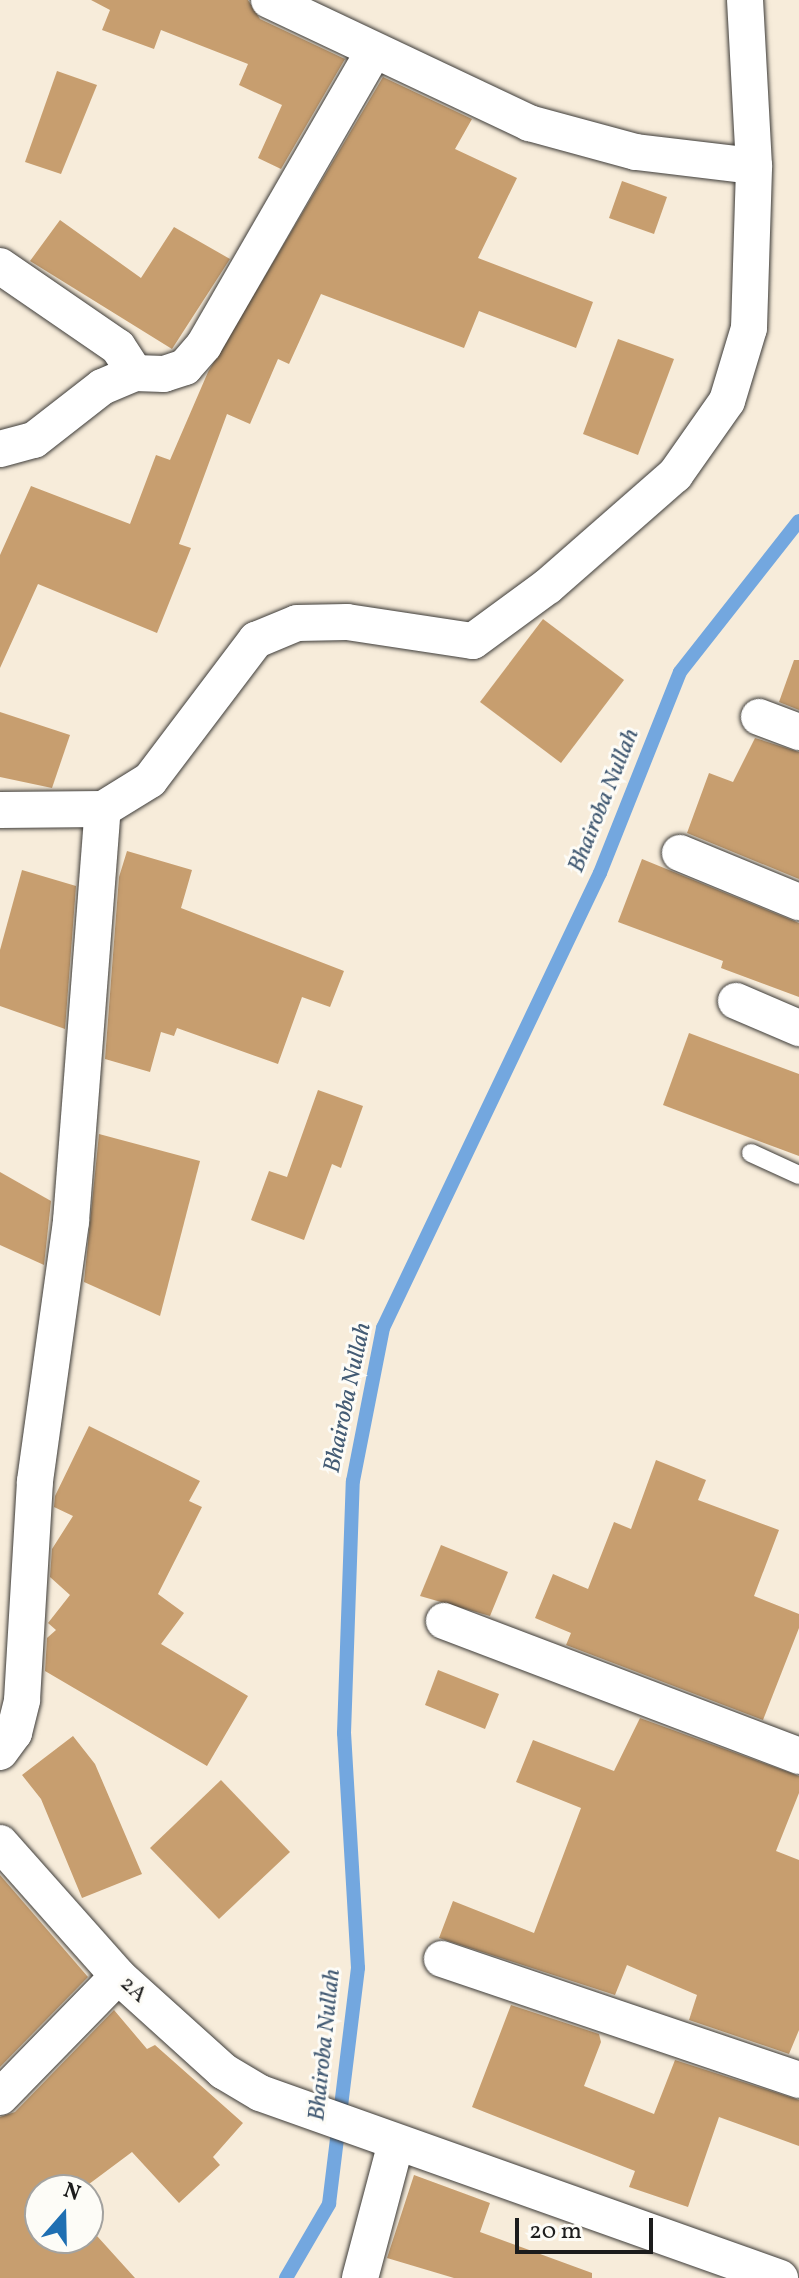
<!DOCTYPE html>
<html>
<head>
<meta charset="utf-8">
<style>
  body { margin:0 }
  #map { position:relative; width:799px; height:2278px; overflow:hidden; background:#f7ecda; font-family:Vollkorn,serif }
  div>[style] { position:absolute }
  .stream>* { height:14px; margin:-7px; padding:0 7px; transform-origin:7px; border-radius:7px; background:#73a7df }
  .building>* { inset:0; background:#c79e6f }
  .roads { filter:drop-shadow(0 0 2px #3d3b38) drop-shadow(0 0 2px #3d3b38) }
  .service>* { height:18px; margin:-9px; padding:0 9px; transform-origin:9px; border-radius:9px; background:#fff }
  .minor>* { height:36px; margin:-18px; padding:0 18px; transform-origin:18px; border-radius:18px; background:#fff }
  span { translate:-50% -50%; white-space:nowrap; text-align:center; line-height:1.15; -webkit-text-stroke:6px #fdfcf7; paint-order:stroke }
  .street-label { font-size:22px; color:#1c1c1c }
  .water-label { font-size:24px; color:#435b74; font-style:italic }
  .north { position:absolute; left:24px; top:2174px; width:80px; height:80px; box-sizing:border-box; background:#fdfcf7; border:2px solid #a3a29f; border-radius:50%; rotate:20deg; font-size:22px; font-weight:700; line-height:32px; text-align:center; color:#1c1c1c }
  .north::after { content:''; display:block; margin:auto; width:28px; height:36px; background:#1f6fb2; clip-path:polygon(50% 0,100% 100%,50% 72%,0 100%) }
  .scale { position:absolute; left:515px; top:2218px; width:138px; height:36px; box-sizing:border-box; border:4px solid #1c1c1c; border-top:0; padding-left:10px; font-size:24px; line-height:28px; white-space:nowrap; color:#1c1c1c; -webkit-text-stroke:6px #fdfcf7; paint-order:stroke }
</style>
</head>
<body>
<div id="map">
  <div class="stream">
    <i style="left:286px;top:2278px;width:86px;rotate:-59.8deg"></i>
    <i style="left:329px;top:2204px;width:238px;rotate:-83deg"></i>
    <i style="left:358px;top:1968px;width:235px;rotate:-93.4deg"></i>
    <i style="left:344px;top:1733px;width:252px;rotate:-88deg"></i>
    <i style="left:353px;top:1481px;width:156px;rotate:-78.9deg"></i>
    <i style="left:383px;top:1328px;width:504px;rotate:-64.5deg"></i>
    <i style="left:600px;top:873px;width:216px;rotate:-68.3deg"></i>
    <i style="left:680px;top:672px;width:192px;rotate:-51.8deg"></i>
  </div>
  <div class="building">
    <i style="clip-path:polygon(91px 0,248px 0,260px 19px,345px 59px,281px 169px,258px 158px,282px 105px,239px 85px,248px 64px,161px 30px,154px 49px,102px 30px,110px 10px)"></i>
    <i style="clip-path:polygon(57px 71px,97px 85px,61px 174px,25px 162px)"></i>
    <i style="clip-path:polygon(383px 77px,472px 119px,455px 149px,517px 178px,478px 258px,593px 302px,576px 348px,479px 311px,464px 348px,321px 294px,289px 364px,278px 359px,250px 424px,227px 414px,179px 544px,191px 548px,157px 633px,38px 584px,0 668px,0 555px,31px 486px,130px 524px,156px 455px,170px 460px,208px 372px)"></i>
    <i style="clip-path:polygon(622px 181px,667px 197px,654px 234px,609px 218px)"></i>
    <i style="clip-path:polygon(60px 220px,141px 278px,174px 227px,230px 259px,172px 349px,30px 261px)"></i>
    <i style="clip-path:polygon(618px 339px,674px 359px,638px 455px,583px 434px)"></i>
    <i style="clip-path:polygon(543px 619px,624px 680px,561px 763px,480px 702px)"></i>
    <i style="clip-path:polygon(794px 660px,799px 660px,799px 710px,779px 702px)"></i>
    <i style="clip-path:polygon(0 712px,70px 735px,52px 788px,0 777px)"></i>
    <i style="clip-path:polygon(755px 738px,799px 752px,799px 879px,687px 833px,709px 773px,733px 782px)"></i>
    <i style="clip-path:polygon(127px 851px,192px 870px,181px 908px,344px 971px,330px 1007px,302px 997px,278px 1064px,177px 1028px,174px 1036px,161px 1032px,150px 1072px,105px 1059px,119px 877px)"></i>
    <i style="clip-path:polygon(642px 859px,799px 923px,799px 997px,721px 968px,723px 961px,618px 922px)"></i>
    <i style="clip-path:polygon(22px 870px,76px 886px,65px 1029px,0 1006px,0 950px)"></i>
    <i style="clip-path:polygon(689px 1033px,799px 1074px,799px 1156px,663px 1105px)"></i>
    <i style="clip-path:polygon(318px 1090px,363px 1106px,341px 1168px,332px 1164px,304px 1240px,251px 1220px,269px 1171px,287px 1177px)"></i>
    <i style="clip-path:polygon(99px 1134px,200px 1161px,160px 1316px,84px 1282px)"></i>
    <i style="clip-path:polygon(0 1172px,51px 1201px,44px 1265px,0 1245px)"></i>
    <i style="clip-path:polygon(89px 1426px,200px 1481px,189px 1501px,202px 1507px,158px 1594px,184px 1613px,161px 1644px,248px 1696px,207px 1766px,45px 1671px,47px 1638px,56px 1630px,48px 1623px,70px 1595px,50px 1577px,52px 1549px,73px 1516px,54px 1507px,55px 1496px)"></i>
    <i style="clip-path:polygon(656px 1460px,706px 1480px,698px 1500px,779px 1530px,754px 1596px,799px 1614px,799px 1628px,763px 1720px,566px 1645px,571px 1633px,535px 1618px,553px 1574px,588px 1589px,614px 1522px,631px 1529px)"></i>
    <i style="clip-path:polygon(441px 1545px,508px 1572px,490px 1616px,420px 1596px)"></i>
    <i style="clip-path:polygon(438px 1670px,499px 1694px,485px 1729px,425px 1705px)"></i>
    <i style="clip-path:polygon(640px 1718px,799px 1776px,799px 1793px,776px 1851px,799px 1860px,799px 2030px,789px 2054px,689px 2020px,697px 1995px,627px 1965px,615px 1995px,439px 1938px,453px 1901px,534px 1933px,581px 1808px,516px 1782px,533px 1740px,614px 1771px)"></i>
    <i style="clip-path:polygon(73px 1736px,95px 1764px,142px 1874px,82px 1898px,41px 1799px,22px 1775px)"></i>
    <i style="clip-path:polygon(221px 1780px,290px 1852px,219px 1919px,150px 1848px)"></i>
    <i style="clip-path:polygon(0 1875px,88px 1977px,0 2067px)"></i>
    <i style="clip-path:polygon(511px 2005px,599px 2034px,601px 2042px,584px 2086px,654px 2114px,675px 2060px,799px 2100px,799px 2146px,719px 2117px,688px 2207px,629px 2187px,635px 2171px,472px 2107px)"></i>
    <i style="clip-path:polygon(114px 2010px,147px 2049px,155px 2045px,243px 2123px,213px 2157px,220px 2165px,179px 2203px,132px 2152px,81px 2190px,40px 2190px,40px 2238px,88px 2238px,88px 2226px,135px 2278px,0 2278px,0 2117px,15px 2112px)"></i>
    <i style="clip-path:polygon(414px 2175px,490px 2203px,480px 2232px,592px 2273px,592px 2278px,454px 2278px,387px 2258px)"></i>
  </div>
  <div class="roads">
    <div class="service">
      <i style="left:751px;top:1153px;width:53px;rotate:24.6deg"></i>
    </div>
    <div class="minor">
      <i style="left:269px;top:0;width:288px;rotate:25.3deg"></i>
      <i style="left:529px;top:123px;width:111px;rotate:15.2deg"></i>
      <i style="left:636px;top:152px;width:119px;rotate:6.8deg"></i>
      <i style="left:0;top:266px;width:143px;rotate:34.5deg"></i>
      <i style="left:118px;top:347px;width:31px;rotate:57deg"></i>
      <i style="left:0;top:449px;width:35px;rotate:-15deg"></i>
      <i style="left:34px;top:440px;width:86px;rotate:-37.9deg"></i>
      <i style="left:102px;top:387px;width:36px;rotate:-23deg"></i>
      <i style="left:135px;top:373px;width:29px;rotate:2deg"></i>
      <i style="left:164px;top:374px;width:22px;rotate:-18deg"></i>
      <i style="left:185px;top:367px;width:29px;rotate:-49deg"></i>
      <i style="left:204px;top:345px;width:340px;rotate:-60deg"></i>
      <i style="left:759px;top:717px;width:43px;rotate:20.6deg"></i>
      <i style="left:0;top:810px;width:103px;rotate:-0.6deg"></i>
      <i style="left:103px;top:809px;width:55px;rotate:-31.7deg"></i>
      <i style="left:150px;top:780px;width:176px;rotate:-52.9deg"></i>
      <i style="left:256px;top:640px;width:44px;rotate:-22.5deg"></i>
      <i style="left:297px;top:623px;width:50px;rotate:-1.1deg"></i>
      <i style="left:347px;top:622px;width:127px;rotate:8.6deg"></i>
      <i style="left:473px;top:641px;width:93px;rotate:-36.3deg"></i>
      <i style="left:548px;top:586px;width:169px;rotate:-41.2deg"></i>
      <i style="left:675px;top:475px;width:90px;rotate:-54.9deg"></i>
      <i style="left:727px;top:401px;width:76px;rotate:-73.2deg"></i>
      <i style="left:749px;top:328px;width:162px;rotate:-88.2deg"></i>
      <i style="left:754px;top:166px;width:166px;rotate:-93.1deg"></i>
      <i style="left:680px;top:853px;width:129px;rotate:22.4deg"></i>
      <i style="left:736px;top:1001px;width:69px;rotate:23.2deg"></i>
      <i style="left:444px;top:1621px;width:380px;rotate:20.8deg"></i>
      <i style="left:0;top:1752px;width:24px;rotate:-54deg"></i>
      <i style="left:14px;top:1733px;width:34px;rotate:-76deg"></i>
      <i style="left:22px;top:1700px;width:219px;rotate:-86.6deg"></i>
      <i style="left:35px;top:1481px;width:262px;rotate:-82.1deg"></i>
      <i style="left:71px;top:1221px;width:413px;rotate:-85.6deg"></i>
      <i style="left:0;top:1843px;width:178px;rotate:48.4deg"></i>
      <i style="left:118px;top:1976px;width:142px;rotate:42.1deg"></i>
      <i style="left:223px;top:2071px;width:43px;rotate:30.7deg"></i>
      <i style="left:260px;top:2093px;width:552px;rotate:19.58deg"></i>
      <i style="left:442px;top:1959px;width:377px;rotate:18.7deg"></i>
      <i style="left:0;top:2097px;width:169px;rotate:-45.7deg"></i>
      <i style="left:360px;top:2278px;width:140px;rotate:-75.1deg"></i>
    </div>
  </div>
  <div class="street-label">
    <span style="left:133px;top:1990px;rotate:43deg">2A</span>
  </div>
  <div class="water-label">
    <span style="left:605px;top:801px;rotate:-68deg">Bhairoba Nullah</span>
    <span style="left:349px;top:1398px;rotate:-78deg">Bhairoba Nullah</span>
    <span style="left:326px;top:2045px;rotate:-84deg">Bhairoba Nullah</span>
  </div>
  <div class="north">N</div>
  <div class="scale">20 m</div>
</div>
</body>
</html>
